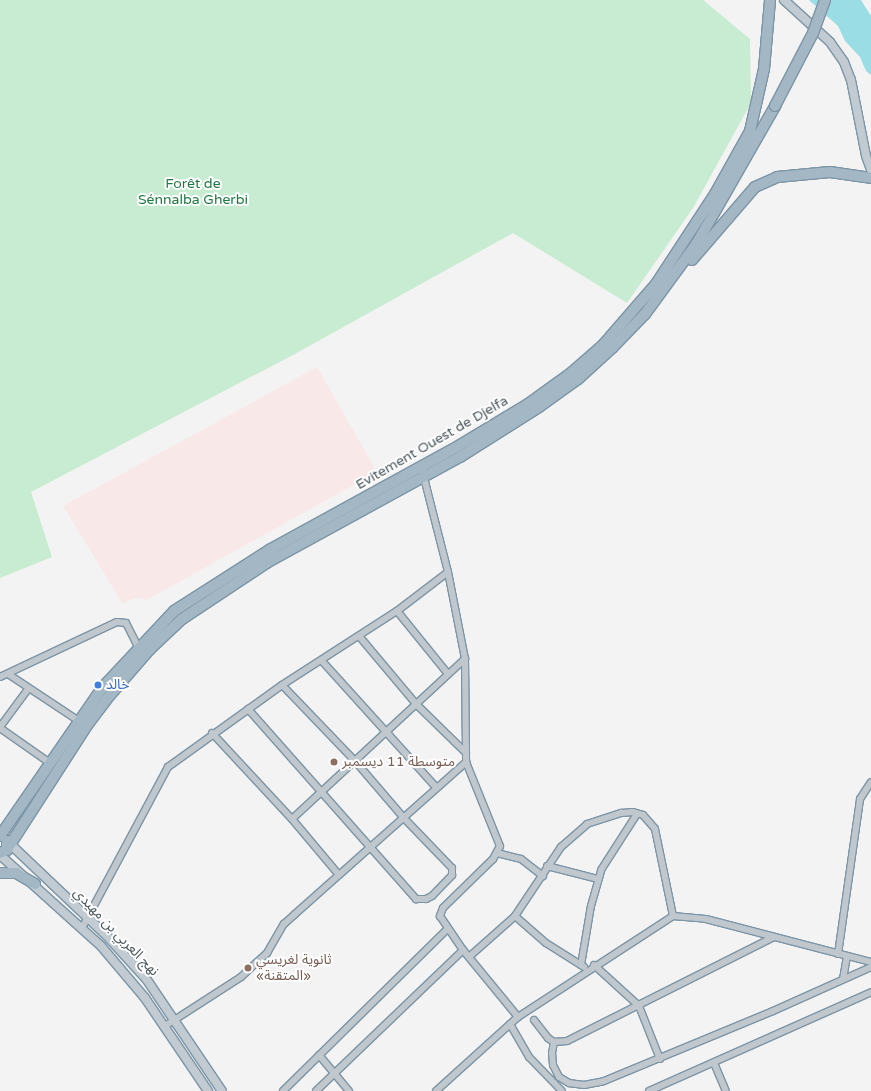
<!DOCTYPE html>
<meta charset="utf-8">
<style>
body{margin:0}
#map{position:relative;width:871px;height:1091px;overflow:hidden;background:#f4f3f3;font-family:"Varela Round","Noto Sans Arabic",sans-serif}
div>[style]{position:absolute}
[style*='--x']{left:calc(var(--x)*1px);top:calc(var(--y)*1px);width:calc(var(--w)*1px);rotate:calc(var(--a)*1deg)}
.medical>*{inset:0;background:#f9e8e8}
.green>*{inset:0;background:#c7ecd1}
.water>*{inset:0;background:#9adde4}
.roads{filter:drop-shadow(1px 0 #7c95a7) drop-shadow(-1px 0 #7c95a7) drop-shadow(0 1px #7c95a7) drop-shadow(0 -1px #7c95a7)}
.minor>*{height:6px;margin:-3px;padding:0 3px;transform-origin:3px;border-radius:3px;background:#c0c8cd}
.secondary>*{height:8px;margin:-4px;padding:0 4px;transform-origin:4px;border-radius:4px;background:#c1cbd1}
.trunk>*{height:10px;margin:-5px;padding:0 5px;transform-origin:5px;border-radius:5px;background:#a3b7c4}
.bridges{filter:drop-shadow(1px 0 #7c95a7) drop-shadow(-1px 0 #7c95a7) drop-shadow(0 1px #7c95a7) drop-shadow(0 -1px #7c95a7)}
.trunk-bridge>*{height:10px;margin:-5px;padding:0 5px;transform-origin:5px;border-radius:5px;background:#a3b7c4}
.dots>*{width:11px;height:11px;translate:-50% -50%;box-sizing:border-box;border:2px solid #fff;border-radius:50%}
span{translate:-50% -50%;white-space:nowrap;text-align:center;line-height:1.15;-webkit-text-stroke:4px #fff;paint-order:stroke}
.park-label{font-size:14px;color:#237944}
.street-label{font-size:14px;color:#4c585e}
.shop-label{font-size:14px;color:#366cbe}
.left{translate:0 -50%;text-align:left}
.education-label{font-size:14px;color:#785e54}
</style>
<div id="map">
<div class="medical">
<div style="clip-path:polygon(317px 367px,377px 472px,145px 601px,143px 598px,134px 598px,123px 604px,63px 506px)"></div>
</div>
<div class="green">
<div style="clip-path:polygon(0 0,703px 0,750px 39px,751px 103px,693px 208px,627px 303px,513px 233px,293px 355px,31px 492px,52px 557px,0 578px)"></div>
</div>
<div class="water">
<div style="clip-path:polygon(809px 0,861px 0,871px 16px,871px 75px,866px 71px,860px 57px,845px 41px,838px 26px)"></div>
</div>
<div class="roads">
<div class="minor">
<div style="--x:421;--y:466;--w:109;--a:75.7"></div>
<div style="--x:448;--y:572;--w:89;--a:78.9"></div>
<div style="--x:465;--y:659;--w:103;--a:89.4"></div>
<div style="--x:466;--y:762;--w:91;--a:68"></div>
<div style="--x:500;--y:846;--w:15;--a:118"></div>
<div style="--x:493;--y:859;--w:70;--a:135.6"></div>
<div style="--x:443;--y:908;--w:9;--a:111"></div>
<div style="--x:440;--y:916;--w:41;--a:55.9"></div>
<div style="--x:463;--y:950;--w:87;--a:50.6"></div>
<div style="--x:397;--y:611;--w:81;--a:51"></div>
<div style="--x:359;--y:636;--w:89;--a:50"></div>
<div style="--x:416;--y:704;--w:70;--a:44.4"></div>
<div style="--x:322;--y:661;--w:170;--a:47.9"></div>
<div style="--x:8;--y:674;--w:85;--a:33.5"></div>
<div style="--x:0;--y:677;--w:129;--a:-25.2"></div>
<div style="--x:117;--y:622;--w:9;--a:6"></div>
<div style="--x:126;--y:623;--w:27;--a:63"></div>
<div style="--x:248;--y:709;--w:254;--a:48.5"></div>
<div style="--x:416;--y:899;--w:10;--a:0"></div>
<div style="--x:426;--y:899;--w:7;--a:-27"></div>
<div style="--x:432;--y:896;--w:29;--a:-46"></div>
<div style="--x:452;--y:875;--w:7;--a:-90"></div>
<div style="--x:452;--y:868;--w:71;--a:-133.9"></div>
<div style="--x:403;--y:817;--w:74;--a:-130.6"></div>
<div style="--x:355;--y:761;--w:105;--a:-133.8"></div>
<div style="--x:0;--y:727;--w:47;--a:-53.6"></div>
<div style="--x:0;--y:728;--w:61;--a:35"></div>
<div style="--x:212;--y:733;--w:117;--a:47.1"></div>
<div style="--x:292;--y:819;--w:73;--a:50"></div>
<div style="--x:292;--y:819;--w:236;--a:-42.8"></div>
<div style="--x:497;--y:853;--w:25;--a:14"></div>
<div style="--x:521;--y:859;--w:28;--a:38"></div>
<div style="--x:547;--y:866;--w:53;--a:14.3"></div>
<div style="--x:515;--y:916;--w:41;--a:41.1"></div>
<div style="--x:546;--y:943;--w:45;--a:32.3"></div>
<div style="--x:82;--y:928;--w:183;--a:-61.9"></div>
<div style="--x:168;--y:767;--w:140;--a:-35.7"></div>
<div style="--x:282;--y:685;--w:137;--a:-32.8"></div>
<div style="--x:397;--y:611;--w:64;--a:-37.4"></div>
<div style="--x:838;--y:954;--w:157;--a:-81.9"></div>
<div style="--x:860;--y:799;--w:20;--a:-57"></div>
<div style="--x:470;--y:956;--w:60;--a:-41.6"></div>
<div style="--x:515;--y:916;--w:83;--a:-56.3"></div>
<div style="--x:561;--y:847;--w:35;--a:-41"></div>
<div style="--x:587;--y:824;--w:36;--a:-18"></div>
<div style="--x:621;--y:813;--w:12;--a:-5"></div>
<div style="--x:633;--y:812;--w:10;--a:17"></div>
<div style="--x:643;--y:815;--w:18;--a:49"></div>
<div style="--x:655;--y:829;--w:89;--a:78.3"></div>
<div style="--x:581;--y:965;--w:60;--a:-80.4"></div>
<div style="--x:591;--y:906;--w:37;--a:-74"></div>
<div style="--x:601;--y:870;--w:67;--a:-57.3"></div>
<div style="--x:594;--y:965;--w:61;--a:42.3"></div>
<div style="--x:639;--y:1006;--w:57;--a:68.4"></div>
<div style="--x:843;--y:979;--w:23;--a:-80"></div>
<div style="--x:534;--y:1020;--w:23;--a:52"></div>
<div style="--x:548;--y:1038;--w:7;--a:34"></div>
<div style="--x:554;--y:1042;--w:13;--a:-4"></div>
<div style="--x:567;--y:1041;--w:232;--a:-26.7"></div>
<div style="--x:510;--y:1024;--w:38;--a:60"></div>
<div style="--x:529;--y:1057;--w:47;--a:45.9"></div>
<div style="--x:165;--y:1026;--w:90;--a:-32.8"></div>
<div style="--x:241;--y:977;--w:21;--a:-43"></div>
<div style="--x:256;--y:963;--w:15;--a:-42"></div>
<div style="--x:267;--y:953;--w:34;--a:-60"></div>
<div style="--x:284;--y:924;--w:15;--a:-42"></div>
<div style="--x:295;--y:914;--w:229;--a:-41.6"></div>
<div style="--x:554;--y:1042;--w:11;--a:100"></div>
<div style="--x:552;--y:1053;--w:12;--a:85"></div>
<div style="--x:553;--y:1065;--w:13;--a:63"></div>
<div style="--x:559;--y:1077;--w:12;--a:31"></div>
<div style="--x:569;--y:1083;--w:15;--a:8"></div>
<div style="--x:584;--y:1085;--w:20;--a:-11"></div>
<div style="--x:604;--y:1081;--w:183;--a:-22.5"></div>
<div style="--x:773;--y:1011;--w:107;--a:-24.2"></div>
<div style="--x:319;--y:1055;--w:47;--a:50.2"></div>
<div style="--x:714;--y:1063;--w:30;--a:67"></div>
<div style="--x:283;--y:1091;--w:231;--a:-44.6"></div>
<div style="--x:316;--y:1091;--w:204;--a:-43.8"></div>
<div style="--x:436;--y:1091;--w:110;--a:-42.1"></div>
<div style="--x:518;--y:1017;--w:185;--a:-33.1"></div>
<div style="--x:673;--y:916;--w:33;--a:5"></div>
<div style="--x:706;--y:919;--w:171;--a:14.6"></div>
<div style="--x:649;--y:1091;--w:243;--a:-24"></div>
</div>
<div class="secondary">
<div style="--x:784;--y:0;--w:62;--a:42.4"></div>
<div style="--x:830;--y:42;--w:24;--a:55"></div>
<div style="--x:844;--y:62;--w:19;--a:69"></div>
<div style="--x:851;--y:80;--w:77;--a:78.8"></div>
<div style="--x:866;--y:156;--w:15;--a:70"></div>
<div style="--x:7;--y:841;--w:138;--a:43.5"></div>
<div style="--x:107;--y:936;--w:59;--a:47.7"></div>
<div style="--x:147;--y:980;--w:134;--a:56"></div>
<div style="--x:0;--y:855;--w:136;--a:42"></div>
<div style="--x:101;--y:946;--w:68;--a:49.8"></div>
<div style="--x:145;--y:998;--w:112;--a:55.9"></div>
</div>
<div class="trunk">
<div style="--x:692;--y:260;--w:96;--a:-49.2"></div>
<div style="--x:755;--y:187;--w:24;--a:-24"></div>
<div style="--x:777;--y:177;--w:53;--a:-5.4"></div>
<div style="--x:830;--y:172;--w:41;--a:8.3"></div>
<div style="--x:0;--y:836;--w:180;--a:-55.4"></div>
<div style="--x:102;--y:688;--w:105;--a:-46.9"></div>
<div style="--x:174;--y:611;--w:115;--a:-32.6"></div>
<div style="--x:271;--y:549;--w:216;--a:-28.8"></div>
<div style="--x:460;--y:445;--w:79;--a:-31.1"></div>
<div style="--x:528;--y:404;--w:53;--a:-35.8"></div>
<div style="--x:571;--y:373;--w:43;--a:-41.2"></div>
<div style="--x:603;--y:345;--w:81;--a:-49"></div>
<div style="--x:656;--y:284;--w:108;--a:-56.8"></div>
<div style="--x:715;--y:194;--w:72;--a:-60.9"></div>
<div style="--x:750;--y:131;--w:64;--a:-77.3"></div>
<div style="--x:764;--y:69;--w:69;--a:-85"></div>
<div style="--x:8;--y:848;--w:148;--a:-57.2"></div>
<div style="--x:88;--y:724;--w:38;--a:-53"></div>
<div style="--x:111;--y:694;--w:60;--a:-49.1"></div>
<div style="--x:150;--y:649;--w:44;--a:-43.2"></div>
<div style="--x:182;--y:619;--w:103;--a:-33.5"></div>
<div style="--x:268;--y:562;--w:219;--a:-28.7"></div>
<div style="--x:460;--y:457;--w:93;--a:-32.3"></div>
<div style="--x:539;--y:407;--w:48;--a:-35.7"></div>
<div style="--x:578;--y:379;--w:46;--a:-42.4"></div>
<div style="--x:612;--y:348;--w:47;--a:-45.9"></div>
<div style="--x:645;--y:314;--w:88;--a:-53.8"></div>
<div style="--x:697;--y:243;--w:158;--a:-60.3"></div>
<div style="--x:0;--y:853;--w:8;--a:-23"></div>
<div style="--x:7;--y:850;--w:9;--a:-90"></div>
<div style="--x:0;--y:873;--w:16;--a:0"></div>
<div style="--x:16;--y:873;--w:22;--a:30"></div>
</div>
</div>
<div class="bridges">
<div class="trunk-bridge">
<div style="--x:775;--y:106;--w:82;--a:-62.5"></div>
<div style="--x:813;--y:33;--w:35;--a:-70"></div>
</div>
</div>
<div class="dots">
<div style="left:98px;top:685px;background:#3f7fe0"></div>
<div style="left:334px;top:762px;background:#8d6e63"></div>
<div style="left:248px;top:968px;background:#8d6e63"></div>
</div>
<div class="park-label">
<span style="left:193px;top:192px">Forêt de<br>Sénnalba Gherbi</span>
</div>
<div class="street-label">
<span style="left:432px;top:443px;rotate:-30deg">Evitement Ouest de Djelfa</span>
<span style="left:116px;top:932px;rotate:46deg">نهج العربي بن مهيدي</span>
</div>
<div class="shop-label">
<span class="left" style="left:106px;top:685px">خالد</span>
</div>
<div class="education-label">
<span class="left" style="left:342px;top:762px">متوسطة 11 ديسمبر</span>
<span class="left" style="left:256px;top:968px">ثانوية لغريسي<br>«المتقنة»</span>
</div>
</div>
